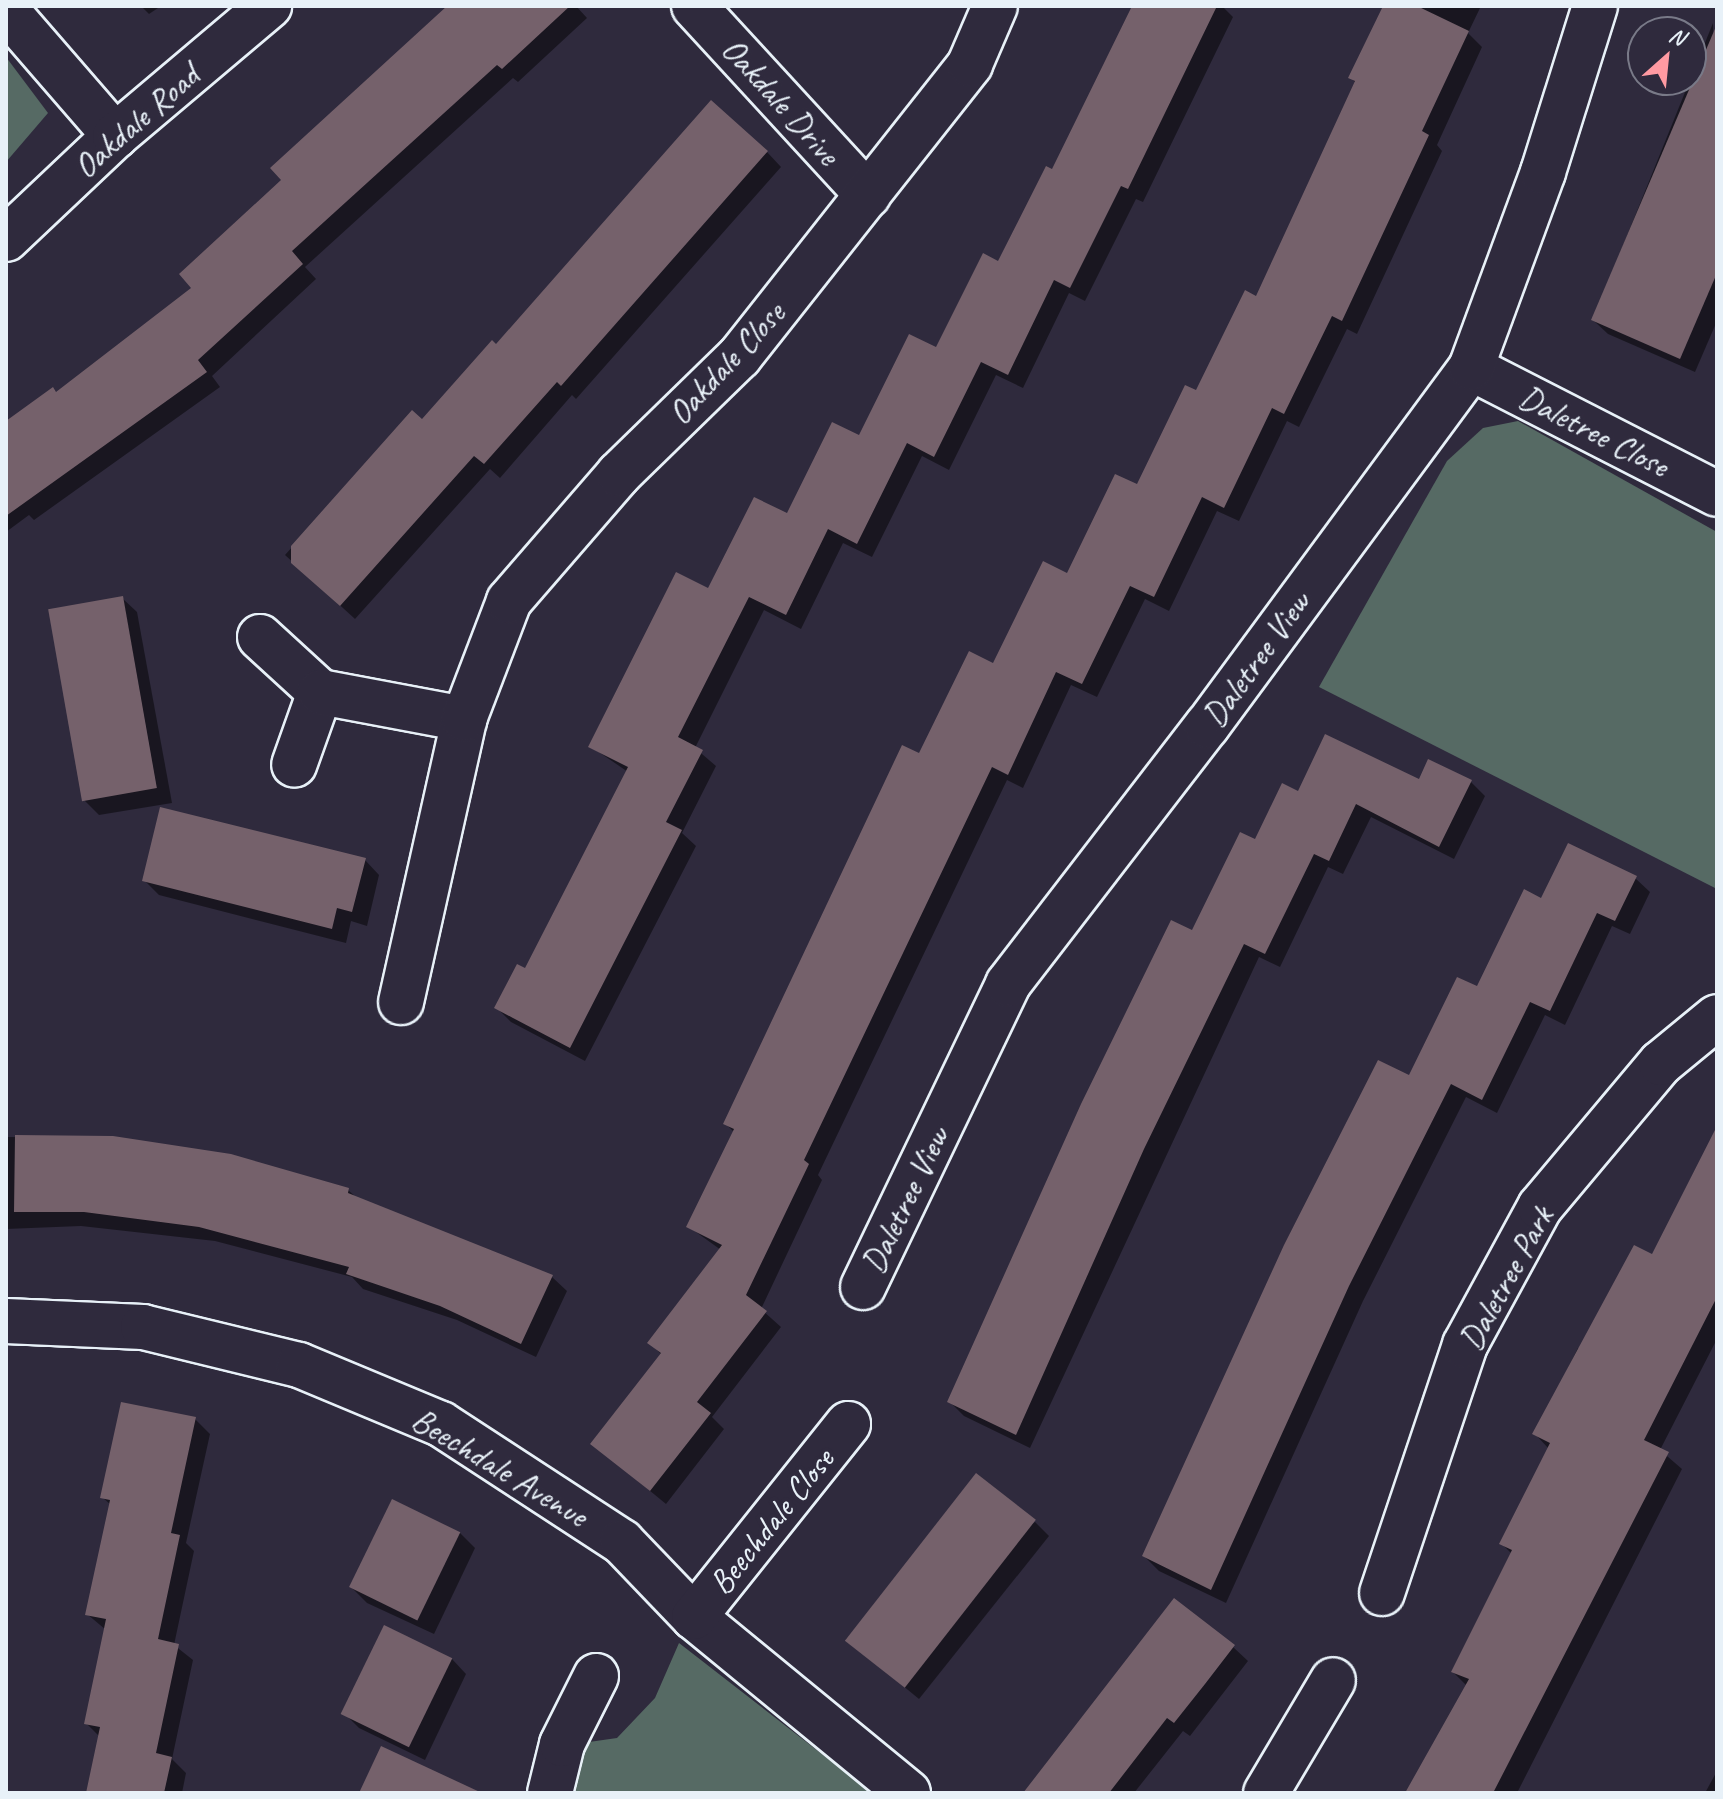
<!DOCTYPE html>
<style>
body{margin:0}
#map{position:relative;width:1723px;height:1799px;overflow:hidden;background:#2f2a3d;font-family:Caveat,sans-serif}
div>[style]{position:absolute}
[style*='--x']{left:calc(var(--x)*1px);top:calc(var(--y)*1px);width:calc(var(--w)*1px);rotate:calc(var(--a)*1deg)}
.green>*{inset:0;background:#566a64}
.shadow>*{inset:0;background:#0007}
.building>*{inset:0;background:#75616b;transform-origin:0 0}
.roads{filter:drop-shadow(2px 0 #e8f1f8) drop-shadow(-2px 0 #e8f1f8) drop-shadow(0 2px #e8f1f8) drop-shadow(0 -2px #e8f1f8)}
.minor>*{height:44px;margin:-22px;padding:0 22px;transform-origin:22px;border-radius:22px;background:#2f2a3d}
span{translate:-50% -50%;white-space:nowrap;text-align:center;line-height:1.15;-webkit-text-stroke:8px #2f2a3d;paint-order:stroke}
.street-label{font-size:34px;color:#e8f1f8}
.frame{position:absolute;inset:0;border:8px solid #e8f1f8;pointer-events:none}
.north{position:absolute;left:1627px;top:16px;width:80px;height:80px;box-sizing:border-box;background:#2f2a3d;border:2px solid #797a88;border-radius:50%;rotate:27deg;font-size:22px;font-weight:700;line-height:32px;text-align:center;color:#e8f1f8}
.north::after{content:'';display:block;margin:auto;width:28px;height:36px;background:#ff9aa2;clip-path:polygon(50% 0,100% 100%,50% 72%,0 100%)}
</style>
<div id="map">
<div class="green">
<div style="clip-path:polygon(6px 57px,48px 113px,6px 162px)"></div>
<div style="clip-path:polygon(1518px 421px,1717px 532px,1717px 889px,1319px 687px,1447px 461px,1483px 428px)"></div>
<div style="clip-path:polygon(679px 1643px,872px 1793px,573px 1793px,582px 1743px,617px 1738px,655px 1698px)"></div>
</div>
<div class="shadow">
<div style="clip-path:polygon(141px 6px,161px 6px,149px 14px)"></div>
<div style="clip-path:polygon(460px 6px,576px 6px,587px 18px,518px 82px,513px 78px,305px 267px,316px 279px,212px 376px,220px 387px,34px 520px,29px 515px,6px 532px,6px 423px,57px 394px,194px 288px,284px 180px)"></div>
<div style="clip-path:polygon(1134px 6px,1222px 6px,1233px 17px,1143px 202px,1136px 199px,1085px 301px,1069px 293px,1023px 388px,996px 375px,949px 470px,922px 456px,872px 557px,843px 543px,801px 629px,764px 610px,695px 748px,716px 766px,682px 833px,696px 846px,585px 1061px,511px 1022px,497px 1008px,526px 971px,628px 772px,590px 746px,709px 591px,788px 516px,937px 350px,999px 263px,1053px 172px)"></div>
<div style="clip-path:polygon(1384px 6px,1481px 6px,1468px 33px,1482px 47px,1437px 145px,1442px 151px,1357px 334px,1347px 329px,1299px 427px,1287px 421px,1239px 521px,1217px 511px,1169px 611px,1145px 599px,1097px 697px,1071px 685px,1023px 788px,1007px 780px,818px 1175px,822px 1180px,761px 1309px,781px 1327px,712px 1417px,724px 1429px,666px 1504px,593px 1444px,662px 1355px,649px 1342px,721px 1250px,689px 1227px,735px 1133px,725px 1123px,920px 756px,1138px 487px,1257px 298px,1356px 83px,1350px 77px)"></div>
<div style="clip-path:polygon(1713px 23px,1717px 321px,1695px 372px,1608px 334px,1593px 320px)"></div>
<div style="clip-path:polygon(767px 152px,781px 167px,576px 399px,572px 395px,500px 478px,490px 469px,355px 619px,285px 555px,412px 413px,422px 421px,496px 346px)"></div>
<div style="clip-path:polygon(122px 598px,137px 612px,172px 803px,99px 815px,84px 800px)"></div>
<div style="clip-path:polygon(1471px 782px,1485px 796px,1454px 859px,1371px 817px,1343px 874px,1328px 867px,1280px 967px,1259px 957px,1030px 1448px,964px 1416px,949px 1401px,1193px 933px,1256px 842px,1299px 794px)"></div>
<div style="clip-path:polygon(365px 860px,379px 875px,367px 926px,351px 921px,346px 943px,159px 895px,144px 880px)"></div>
<div style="clip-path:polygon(1635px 878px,1650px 892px,1630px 934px,1612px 926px,1565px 1025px,1545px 1015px,1497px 1113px,1466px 1097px,1363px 1301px,1226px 1603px,1159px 1571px,1144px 1556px,1410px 1078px,1542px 900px)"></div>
<div style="clip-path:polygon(6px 1137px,113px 1138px,348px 1190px,357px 1198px,552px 1277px,567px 1291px,536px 1357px,457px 1320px,363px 1289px,352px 1277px,215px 1241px,81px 1226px,6px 1229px)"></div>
<div style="clip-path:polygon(1717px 1164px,1717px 1339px,1660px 1450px,1682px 1469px,1517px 1793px,1410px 1793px,1468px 1687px,1453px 1672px,1512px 1554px,1501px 1543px,1549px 1449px,1535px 1434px,1578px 1348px,1583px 1351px)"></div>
<div style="clip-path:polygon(195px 1419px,210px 1434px,186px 1543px,194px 1551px,174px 1645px,193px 1660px,172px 1759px,186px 1773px,182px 1793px,88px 1793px,100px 1737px,86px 1723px,106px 1630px,87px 1614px,111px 1505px,102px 1497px)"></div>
<div style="clip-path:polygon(1035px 1522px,1049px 1536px,919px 1699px,846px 1639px)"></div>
<div style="clip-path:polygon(460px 1533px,475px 1548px,434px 1634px,367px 1603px,352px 1588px)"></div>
<div style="clip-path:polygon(1233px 1647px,1248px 1661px,1190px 1736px,1183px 1731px,1134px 1793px,1025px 1793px)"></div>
<div style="clip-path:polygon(452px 1659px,466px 1674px,425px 1760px,359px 1728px,344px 1713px)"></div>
<div style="clip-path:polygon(1717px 1771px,1717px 1793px,1705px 1793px)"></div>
</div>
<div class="building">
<div style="clip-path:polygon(447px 6px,570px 6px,502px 69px,497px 65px,292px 251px,303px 264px,198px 360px,207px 372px,6px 516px,6px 421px,53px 387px,56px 392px,191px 288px,179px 274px,281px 180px,270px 168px)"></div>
<div style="clip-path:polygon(1132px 6px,1217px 6px,1128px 189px,1121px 186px,1070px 288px,1054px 280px,1008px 375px,981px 362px,934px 457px,907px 443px,857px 544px,828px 529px,786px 615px,749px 597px,678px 737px,703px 750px,666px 822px,682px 830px,570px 1048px,494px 1008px,517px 964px,525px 968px,628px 767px,588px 747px,676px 572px,708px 588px,754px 497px,787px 513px,832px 422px,859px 435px,909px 334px,936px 347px,983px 253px,998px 261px,1046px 166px,1052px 169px)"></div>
<div style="clip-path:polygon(1383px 6px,1417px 6px,1469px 31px,1422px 131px,1429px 135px,1342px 321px,1332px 316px,1284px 414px,1272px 408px,1224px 508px,1202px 497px,1154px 597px,1130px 586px,1082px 684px,1056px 672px,1008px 775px,992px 767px,804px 1160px,809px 1164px,746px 1295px,767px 1311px,697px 1402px,711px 1413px,650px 1491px,590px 1444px,661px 1353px,647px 1343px,722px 1245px,686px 1227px,734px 1129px,723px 1124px,902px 745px,919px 753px,969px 651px,993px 663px,1043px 561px,1067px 573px,1115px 474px,1137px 484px,1185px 385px,1196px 390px,1245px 290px,1256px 296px,1355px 81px,1348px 78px)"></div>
<div style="clip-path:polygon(1717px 24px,1717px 273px,1680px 359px,1591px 320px)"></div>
<div style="clip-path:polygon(711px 100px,768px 151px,561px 386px,557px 382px,484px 464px,474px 456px,340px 606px,291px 563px,291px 546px,412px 410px,422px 419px,492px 340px,496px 344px)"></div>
<div style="left:123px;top:596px;width:195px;height:76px;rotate:80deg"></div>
<div style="clip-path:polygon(1325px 734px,1419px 779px,1428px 759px,1472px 780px,1439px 847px,1356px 804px,1329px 861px,1314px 854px,1265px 954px,1244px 944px,1144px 1149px,1016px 1435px,947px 1402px,1081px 1104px,1171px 920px,1192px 930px,1240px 832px,1255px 839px,1282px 783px,1298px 791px)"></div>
<div style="clip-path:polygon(160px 807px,366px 858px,352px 912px,337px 908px,332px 929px,142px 881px)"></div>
<div style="clip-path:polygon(1568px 843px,1637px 876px,1615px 921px,1597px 913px,1550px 1011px,1530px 1002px,1482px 1100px,1451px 1084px,1349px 1286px,1211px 1590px,1142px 1556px,1284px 1245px,1378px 1060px,1409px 1075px,1457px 977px,1477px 986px,1524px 889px,1541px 898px)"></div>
<div style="clip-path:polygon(1717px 1126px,1717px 1297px,1644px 1440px,1669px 1452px,1493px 1793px,1405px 1793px,1469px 1679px,1451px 1672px,1512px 1550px,1499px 1544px,1550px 1443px,1532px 1434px,1634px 1245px,1652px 1254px)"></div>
<div style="clip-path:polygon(15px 1135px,113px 1136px,231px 1154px,349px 1188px,348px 1193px,553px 1275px,521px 1344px,440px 1306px,346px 1274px,349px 1267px,199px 1227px,84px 1212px,14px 1212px)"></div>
<div style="clip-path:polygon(121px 1402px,196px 1417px,171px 1533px,180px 1535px,158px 1639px,179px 1644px,156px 1753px,172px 1757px,164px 1793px,86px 1793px,100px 1727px,84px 1724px,106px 1619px,85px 1615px,110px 1500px,100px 1498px)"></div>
<div style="left:976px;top:1473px;width:76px;height:213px;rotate:38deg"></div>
<div style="left:392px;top:1499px;width:76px;height:98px;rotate:26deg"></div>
<div style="clip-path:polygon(1174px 1598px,1235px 1645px,1205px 1684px,1174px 1723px,1167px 1718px,1109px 1793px,1023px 1793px)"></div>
<div style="left:384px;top:1625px;width:76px;height:99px;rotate:26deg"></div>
<div style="clip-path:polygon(381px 1746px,482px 1793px,359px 1793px)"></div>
</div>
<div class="roads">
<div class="minor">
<div style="--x:694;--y:6;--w:257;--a:47.4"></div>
<div style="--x:6;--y:10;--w:167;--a:49.1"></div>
<div style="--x:6;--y:239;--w:150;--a:-43.4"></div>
<div style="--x:115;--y:136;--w:202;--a:-40.2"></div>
<div style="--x:1471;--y:368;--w:276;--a:27.1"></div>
<div style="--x:260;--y:637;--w:81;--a:42.5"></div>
<div style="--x:320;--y:692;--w:77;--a:109.6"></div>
<div style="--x:320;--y:692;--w:147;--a:10.6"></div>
<div style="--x:401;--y:1002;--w:290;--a:-77.4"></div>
<div style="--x:464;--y:719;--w:126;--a:-69.1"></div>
<div style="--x:509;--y:601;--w:168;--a:-49.1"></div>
<div style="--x:619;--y:474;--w:168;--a:-44.3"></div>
<div style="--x:739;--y:357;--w:373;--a:-51.7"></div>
<div style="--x:970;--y:64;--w:63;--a:-66.7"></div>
<div style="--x:863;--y:1287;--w:336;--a:-64.4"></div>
<div style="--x:1008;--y:984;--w:326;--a:-52.4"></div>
<div style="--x:1207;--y:726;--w:445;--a:-53.6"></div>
<div style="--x:1471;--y:368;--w:209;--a:-69.8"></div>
<div style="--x:1543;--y:172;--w:174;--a:-72.6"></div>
<div style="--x:6;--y:1321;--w:137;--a:2.5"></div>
<div style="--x:143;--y:1327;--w:161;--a:13.7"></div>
<div style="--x:299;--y:1365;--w:154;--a:22.6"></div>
<div style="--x:441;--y:1424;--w:216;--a:33.1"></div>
<div style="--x:622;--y:1542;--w:104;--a:46.2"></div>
<div style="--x:694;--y:1617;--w:277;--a:39.4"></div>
<div style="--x:1382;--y:1593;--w:262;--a:-71.5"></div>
<div style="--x:1465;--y:1345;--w:157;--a:-61.5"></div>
<div style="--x:1540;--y:1207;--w:188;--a:-50"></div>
<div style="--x:1661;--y:1063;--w:72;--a:-39.4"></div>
<div style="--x:694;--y:1617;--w:247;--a:-51.4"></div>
<div style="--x:550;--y:1793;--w:50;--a:-76.2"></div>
<div style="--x:562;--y:1744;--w:76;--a:-63.4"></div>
<div style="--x:1266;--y:1793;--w:131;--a:-59.3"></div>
</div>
</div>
<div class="street-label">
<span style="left:781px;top:101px;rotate:48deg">Oakdale Drive</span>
<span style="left:136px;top:121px;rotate:-41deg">Oakdale Road</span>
<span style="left:726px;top:363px;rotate:-47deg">Oakdale Close</span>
<span style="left:1594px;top:431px;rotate:27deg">Daletree Close</span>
<span style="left:1256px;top:659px;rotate:-54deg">Daletree View</span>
<span style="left:905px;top:1200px;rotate:-64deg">Daletree View</span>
<span style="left:1506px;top:1278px;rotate:-61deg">Daletree Park</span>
<span style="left:500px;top:1467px;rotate:31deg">Beechdale Avenue</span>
<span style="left:771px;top:1521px;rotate:-51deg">Beechdale Close</span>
</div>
<div class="frame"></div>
<div class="north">N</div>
</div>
